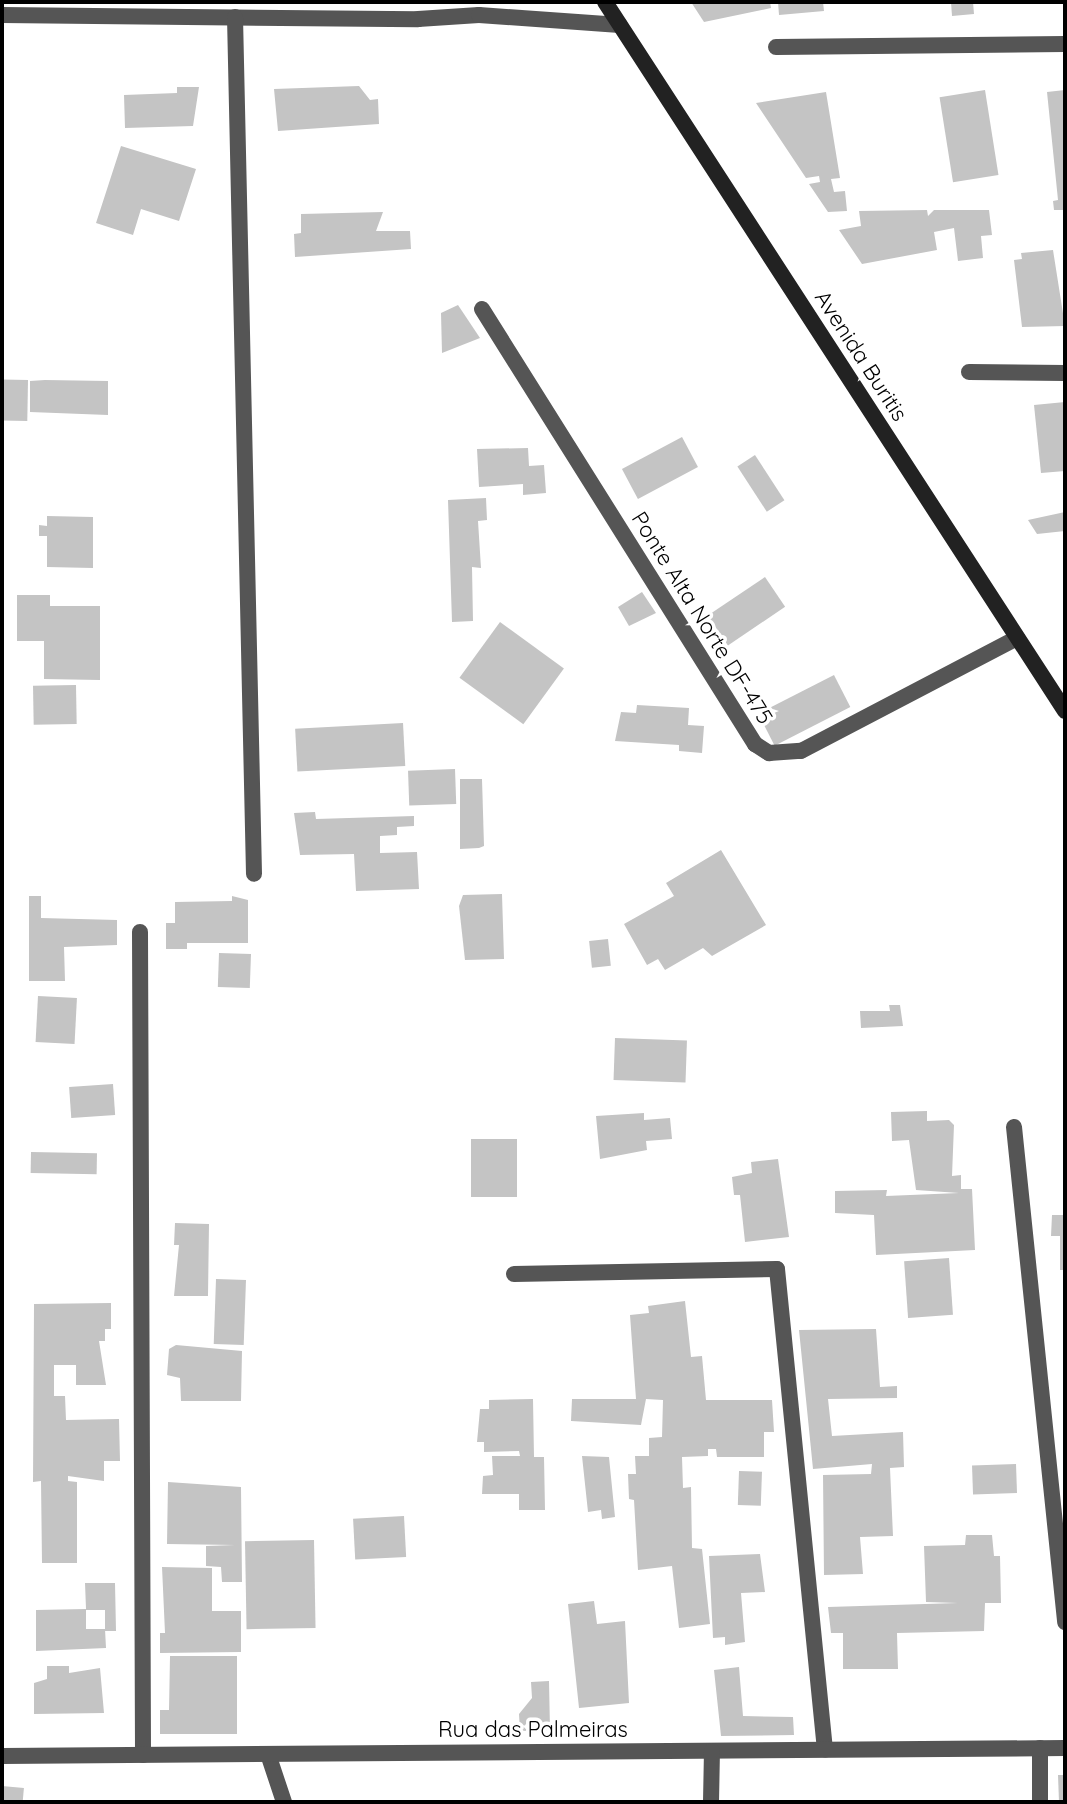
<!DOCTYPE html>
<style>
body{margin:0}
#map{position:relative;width:1067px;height:1804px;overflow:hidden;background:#fff;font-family:Quicksand,sans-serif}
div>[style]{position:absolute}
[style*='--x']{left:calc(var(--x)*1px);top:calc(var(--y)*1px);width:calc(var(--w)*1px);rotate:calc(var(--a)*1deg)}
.building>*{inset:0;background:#c4c4c4;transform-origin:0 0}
.street>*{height:16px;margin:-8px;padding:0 8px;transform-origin:8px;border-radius:8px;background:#555}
.secondary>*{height:16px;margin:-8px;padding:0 8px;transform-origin:8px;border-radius:8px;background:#222}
span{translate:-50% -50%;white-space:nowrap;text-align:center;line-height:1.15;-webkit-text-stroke:7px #fff;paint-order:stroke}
.street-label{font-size:22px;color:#000}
.frame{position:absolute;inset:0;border:4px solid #000;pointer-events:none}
</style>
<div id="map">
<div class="building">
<div style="clip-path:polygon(691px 2px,770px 2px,771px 8px,704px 22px)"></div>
<div style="clip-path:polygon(778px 2px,823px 2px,824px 11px,779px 15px)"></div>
<div style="clip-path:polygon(951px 2px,973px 2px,974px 14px,952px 16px)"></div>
<div style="clip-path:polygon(359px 86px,370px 100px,378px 99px,379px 124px,278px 131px,274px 89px)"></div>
<div style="clip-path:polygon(177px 87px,199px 87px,193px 126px,125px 128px,124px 95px,177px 93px)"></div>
<div style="left:985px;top:90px;width:86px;height:46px;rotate:81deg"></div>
<div style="clip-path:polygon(1065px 90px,1065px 210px,1054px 210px,1053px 201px,1058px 200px,1047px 92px)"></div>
<div style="clip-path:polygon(826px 92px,840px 178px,831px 179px,834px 192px,845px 191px,847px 211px,828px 212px,809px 184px,820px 182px,819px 176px,806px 178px,756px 103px)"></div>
<div style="clip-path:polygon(121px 146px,196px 169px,179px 221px,141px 209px,133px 235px,96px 223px)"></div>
<div style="clip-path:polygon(927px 210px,928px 216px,934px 210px,989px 210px,992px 235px,981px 236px,983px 258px,958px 261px,954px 228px,934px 232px,937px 250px,862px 264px,839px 230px,861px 226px,859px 211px)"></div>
<div style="clip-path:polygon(383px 212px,376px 231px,410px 231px,411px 249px,295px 257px,294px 234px,301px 233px,301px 214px)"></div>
<div style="clip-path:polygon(1053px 250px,1065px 326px,1022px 327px,1014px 260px,1022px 259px,1021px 253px)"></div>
<div style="clip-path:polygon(458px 305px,480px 338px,442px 353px,441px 313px)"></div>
<div style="left:28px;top:380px;width:41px;height:26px;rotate:91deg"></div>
<div style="clip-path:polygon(45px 380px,108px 381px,108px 415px,30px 412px,30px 381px)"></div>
<div style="clip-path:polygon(1065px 402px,1065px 471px,1041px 473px,1034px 405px)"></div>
<div style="left:682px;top:437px;width:34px;height:68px;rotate:62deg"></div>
<div style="clip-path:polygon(528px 448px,529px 466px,544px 465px,546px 493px,523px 495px,523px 484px,479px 487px,477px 449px)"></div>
<div style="left:755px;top:455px;width:54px;height:21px;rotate:57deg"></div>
<div style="clip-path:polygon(486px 498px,487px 520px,478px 521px,481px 568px,472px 567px,473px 621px,452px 622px,448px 500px)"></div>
<div style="clip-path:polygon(1065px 512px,1065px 531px,1037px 534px,1028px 520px)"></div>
<div style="clip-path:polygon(47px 516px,93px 517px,93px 568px,47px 567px,47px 536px,39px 536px,39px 525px,47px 526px)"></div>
<div style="left:765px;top:577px;width:36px;height:69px;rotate:56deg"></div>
<div style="clip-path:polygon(642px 592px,656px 613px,629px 626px,618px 607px)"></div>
<div style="clip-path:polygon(17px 595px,50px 595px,50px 606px,100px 606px,100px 680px,44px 679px,44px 641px,17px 641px)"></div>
<div style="left:500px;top:622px;width:79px;height:69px;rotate:36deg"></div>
<div style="left:834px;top:675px;width:36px;height:85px;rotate:63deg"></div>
<div style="left:76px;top:685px;width:39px;height:43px;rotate:89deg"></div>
<div style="clip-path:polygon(637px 705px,689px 708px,688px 725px,704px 726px,702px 753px,679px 751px,679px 745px,615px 741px,621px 712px,636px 713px)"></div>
<div style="left:403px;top:723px;width:43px;height:108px;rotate:87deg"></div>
<div style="left:455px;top:769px;width:35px;height:47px;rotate:88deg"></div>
<div style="clip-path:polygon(460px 779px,482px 779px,484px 846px,479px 848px,460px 849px)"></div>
<div style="clip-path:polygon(315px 812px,316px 819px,414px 816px,414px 826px,397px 827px,397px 835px,380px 836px,380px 853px,417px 852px,419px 889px,356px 891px,354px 854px,300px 855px,294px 813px)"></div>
<div style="clip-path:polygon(721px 850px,766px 925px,712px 956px,703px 948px,665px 970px,658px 959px,647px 965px,624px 924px,674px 896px,666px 883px)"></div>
<div style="clip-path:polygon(502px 894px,504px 959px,465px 960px,459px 906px,463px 895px)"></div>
<div style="clip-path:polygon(29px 896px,41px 896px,41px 918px,117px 920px,117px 945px,64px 947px,65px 981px,29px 981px)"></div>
<div style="clip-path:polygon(232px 896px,248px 900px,248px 943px,187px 943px,187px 949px,166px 949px,166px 923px,175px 923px,175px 902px,232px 901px)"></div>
<div style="left:608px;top:939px;width:27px;height:19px;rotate:84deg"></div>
<div style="left:219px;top:953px;width:32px;height:34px;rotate:2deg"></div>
<div style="left:38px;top:996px;width:39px;height:46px;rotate:3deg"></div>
<div style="clip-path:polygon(889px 1005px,900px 1005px,903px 1026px,861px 1028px,860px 1011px,890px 1011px)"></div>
<div style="left:615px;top:1038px;width:72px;height:42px;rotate:2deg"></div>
<div style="left:113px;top:1084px;width:31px;height:44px;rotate:86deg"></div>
<div style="clip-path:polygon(927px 1111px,927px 1121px,949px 1120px,954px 1125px,952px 1176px,961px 1175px,961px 1189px,972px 1189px,975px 1250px,876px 1255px,874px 1215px,835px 1213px,835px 1191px,887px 1190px,886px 1196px,959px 1193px,916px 1190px,909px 1140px,892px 1141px,891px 1112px)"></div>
<div style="clip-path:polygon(644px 1113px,644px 1120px,670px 1118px,672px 1139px,646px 1141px,647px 1150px,600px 1159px,596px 1116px)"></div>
<div style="left:471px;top:1139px;width:46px;height:58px"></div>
<div style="left:31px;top:1152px;width:66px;height:21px;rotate:1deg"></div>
<div style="clip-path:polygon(778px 1159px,789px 1237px,745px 1242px,740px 1195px,734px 1195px,732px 1177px,752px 1173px,751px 1162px)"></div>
<div style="clip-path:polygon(1052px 1215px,1065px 1215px,1065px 1270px,1060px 1270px,1060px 1236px,1051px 1236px)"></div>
<div style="clip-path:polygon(175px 1223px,209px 1224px,208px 1296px,174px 1296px,179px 1245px,174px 1245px)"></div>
<div style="left:949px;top:1258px;width:57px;height:45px;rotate:86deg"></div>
<div style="left:216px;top:1279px;width:30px;height:65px;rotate:2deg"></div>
<div style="clip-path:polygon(685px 1301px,691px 1357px,702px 1356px,706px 1400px,772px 1400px,774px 1432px,764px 1432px,764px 1457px,717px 1457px,716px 1449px,708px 1449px,708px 1456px,682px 1457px,683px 1488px,691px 1487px,692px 1548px,702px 1549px,710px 1624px,679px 1628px,672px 1566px,638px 1570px,634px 1500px,629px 1499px,628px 1474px,636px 1474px,635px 1456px,649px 1456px,649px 1438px,662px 1437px,663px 1400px,646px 1399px,641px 1425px,571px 1421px,572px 1399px,636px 1399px,630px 1315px,649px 1313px,648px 1306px)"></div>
<div style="clip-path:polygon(111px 1303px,111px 1329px,105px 1329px,105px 1341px,99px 1341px,106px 1385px,76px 1385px,76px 1365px,54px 1365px,54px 1396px,65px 1396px,66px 1420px,119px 1419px,120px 1461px,104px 1461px,104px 1481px,68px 1476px,68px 1481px,77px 1482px,77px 1563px,42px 1563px,41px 1481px,33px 1482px,34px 1304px)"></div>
<div style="clip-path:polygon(876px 1329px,880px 1387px,897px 1386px,897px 1398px,828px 1399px,832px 1436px,903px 1432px,904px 1467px,890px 1468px,893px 1536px,860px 1537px,863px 1574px,824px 1575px,823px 1475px,871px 1474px,872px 1464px,813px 1469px,799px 1330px)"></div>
<div style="clip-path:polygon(176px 1345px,242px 1351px,241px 1401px,181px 1401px,180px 1378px,167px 1375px,169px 1349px)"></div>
<div style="clip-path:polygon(533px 1399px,534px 1457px,544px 1457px,545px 1510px,519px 1510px,519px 1494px,482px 1494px,483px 1476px,493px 1475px,492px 1456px,520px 1456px,519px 1451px,484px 1452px,484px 1442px,477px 1442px,480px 1409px,489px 1409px,489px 1400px)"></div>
<div style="clip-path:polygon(582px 1456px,609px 1457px,615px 1517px,602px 1519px,601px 1510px,588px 1512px)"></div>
<div style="left:1016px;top:1464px;width:29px;height:44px;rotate:88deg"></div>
<div style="left:739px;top:1471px;width:23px;height:34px;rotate:2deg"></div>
<div style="clip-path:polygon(168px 1482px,241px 1487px,242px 1582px,222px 1582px,221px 1567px,206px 1566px,206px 1546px,235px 1545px,167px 1544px)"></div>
<div style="left:404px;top:1516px;width:41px;height:51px;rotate:87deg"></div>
<div style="clip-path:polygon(966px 1535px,992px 1535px,994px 1556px,1000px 1556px,1001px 1603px,985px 1603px,984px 1631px,897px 1633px,898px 1669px,843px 1669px,843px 1633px,831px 1633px,828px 1607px,958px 1603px,926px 1602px,924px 1546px,965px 1545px)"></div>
<div style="left:314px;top:1540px;width:88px;height:69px;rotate:89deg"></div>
<div style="clip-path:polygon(760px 1554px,765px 1592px,741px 1593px,745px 1642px,725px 1645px,725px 1637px,713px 1638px,709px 1556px)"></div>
<div style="clip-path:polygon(162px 1567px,212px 1568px,212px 1611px,241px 1611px,241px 1652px,160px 1653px,160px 1633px,165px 1633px)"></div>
<div style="clip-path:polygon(85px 1583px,115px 1583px,116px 1631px,105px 1631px,105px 1610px,86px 1610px,86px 1629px,105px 1629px,106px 1648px,36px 1651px,36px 1610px,86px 1609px)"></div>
<div style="clip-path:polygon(594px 1601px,597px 1624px,625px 1621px,629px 1703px,579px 1708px,568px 1604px)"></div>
<div style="clip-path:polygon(170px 1656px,237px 1656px,237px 1734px,160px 1734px,160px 1710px,169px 1710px)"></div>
<div style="clip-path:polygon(47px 1666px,69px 1666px,69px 1673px,100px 1668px,104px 1713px,34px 1714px,34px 1683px,47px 1679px)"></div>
<div style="clip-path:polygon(739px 1667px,743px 1716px,793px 1717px,794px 1735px,721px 1736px,714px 1670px)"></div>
<div style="clip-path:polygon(549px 1681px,550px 1730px,520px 1731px,519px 1714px,532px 1698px,531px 1682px)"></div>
<div style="clip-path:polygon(1058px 1775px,1065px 1775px,1065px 1802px,1059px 1802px)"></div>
<div style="left:2px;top:1786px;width:22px;height:16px;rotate:5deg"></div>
</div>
<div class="street">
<div style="--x:2;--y:15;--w:416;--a:0.6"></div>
<div style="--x:418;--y:19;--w:61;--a:-3.8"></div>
<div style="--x:479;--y:15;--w:141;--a:4.1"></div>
<div style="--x:235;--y:17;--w:857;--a:88.73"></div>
<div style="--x:776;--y:47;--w:289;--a:-0.6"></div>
<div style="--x:482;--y:309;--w:514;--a:57.89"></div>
<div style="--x:755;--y:744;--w:17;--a:33"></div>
<div style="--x:769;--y:753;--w:32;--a:-4"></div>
<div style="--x:801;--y:751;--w:244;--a:-27.6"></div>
<div style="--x:969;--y:372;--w:96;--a:0.6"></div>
<div style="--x:140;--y:932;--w:823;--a:89.79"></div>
<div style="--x:1014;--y:1127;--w:498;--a:84.1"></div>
<div style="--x:514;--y:1274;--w:263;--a:-1.1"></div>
<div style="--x:777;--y:1269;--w:483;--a:84.3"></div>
<div style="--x:1040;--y:1748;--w:54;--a:90"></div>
<div style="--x:268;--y:1754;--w:51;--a:71.6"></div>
<div style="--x:2;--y:1756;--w:1063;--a:-0.43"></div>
<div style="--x:711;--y:1802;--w:51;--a:-88.9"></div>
</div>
<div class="secondary">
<div style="--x:605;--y:2;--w:845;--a:57.02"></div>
</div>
<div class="street-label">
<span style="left:861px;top:356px;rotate:57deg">Avenida Buritis</span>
<span style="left:702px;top:618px;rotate:58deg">Ponte Alta Norte DF-475</span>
<span style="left:533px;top:1730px">Rua das Palmeiras</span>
</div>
<div class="frame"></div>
</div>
